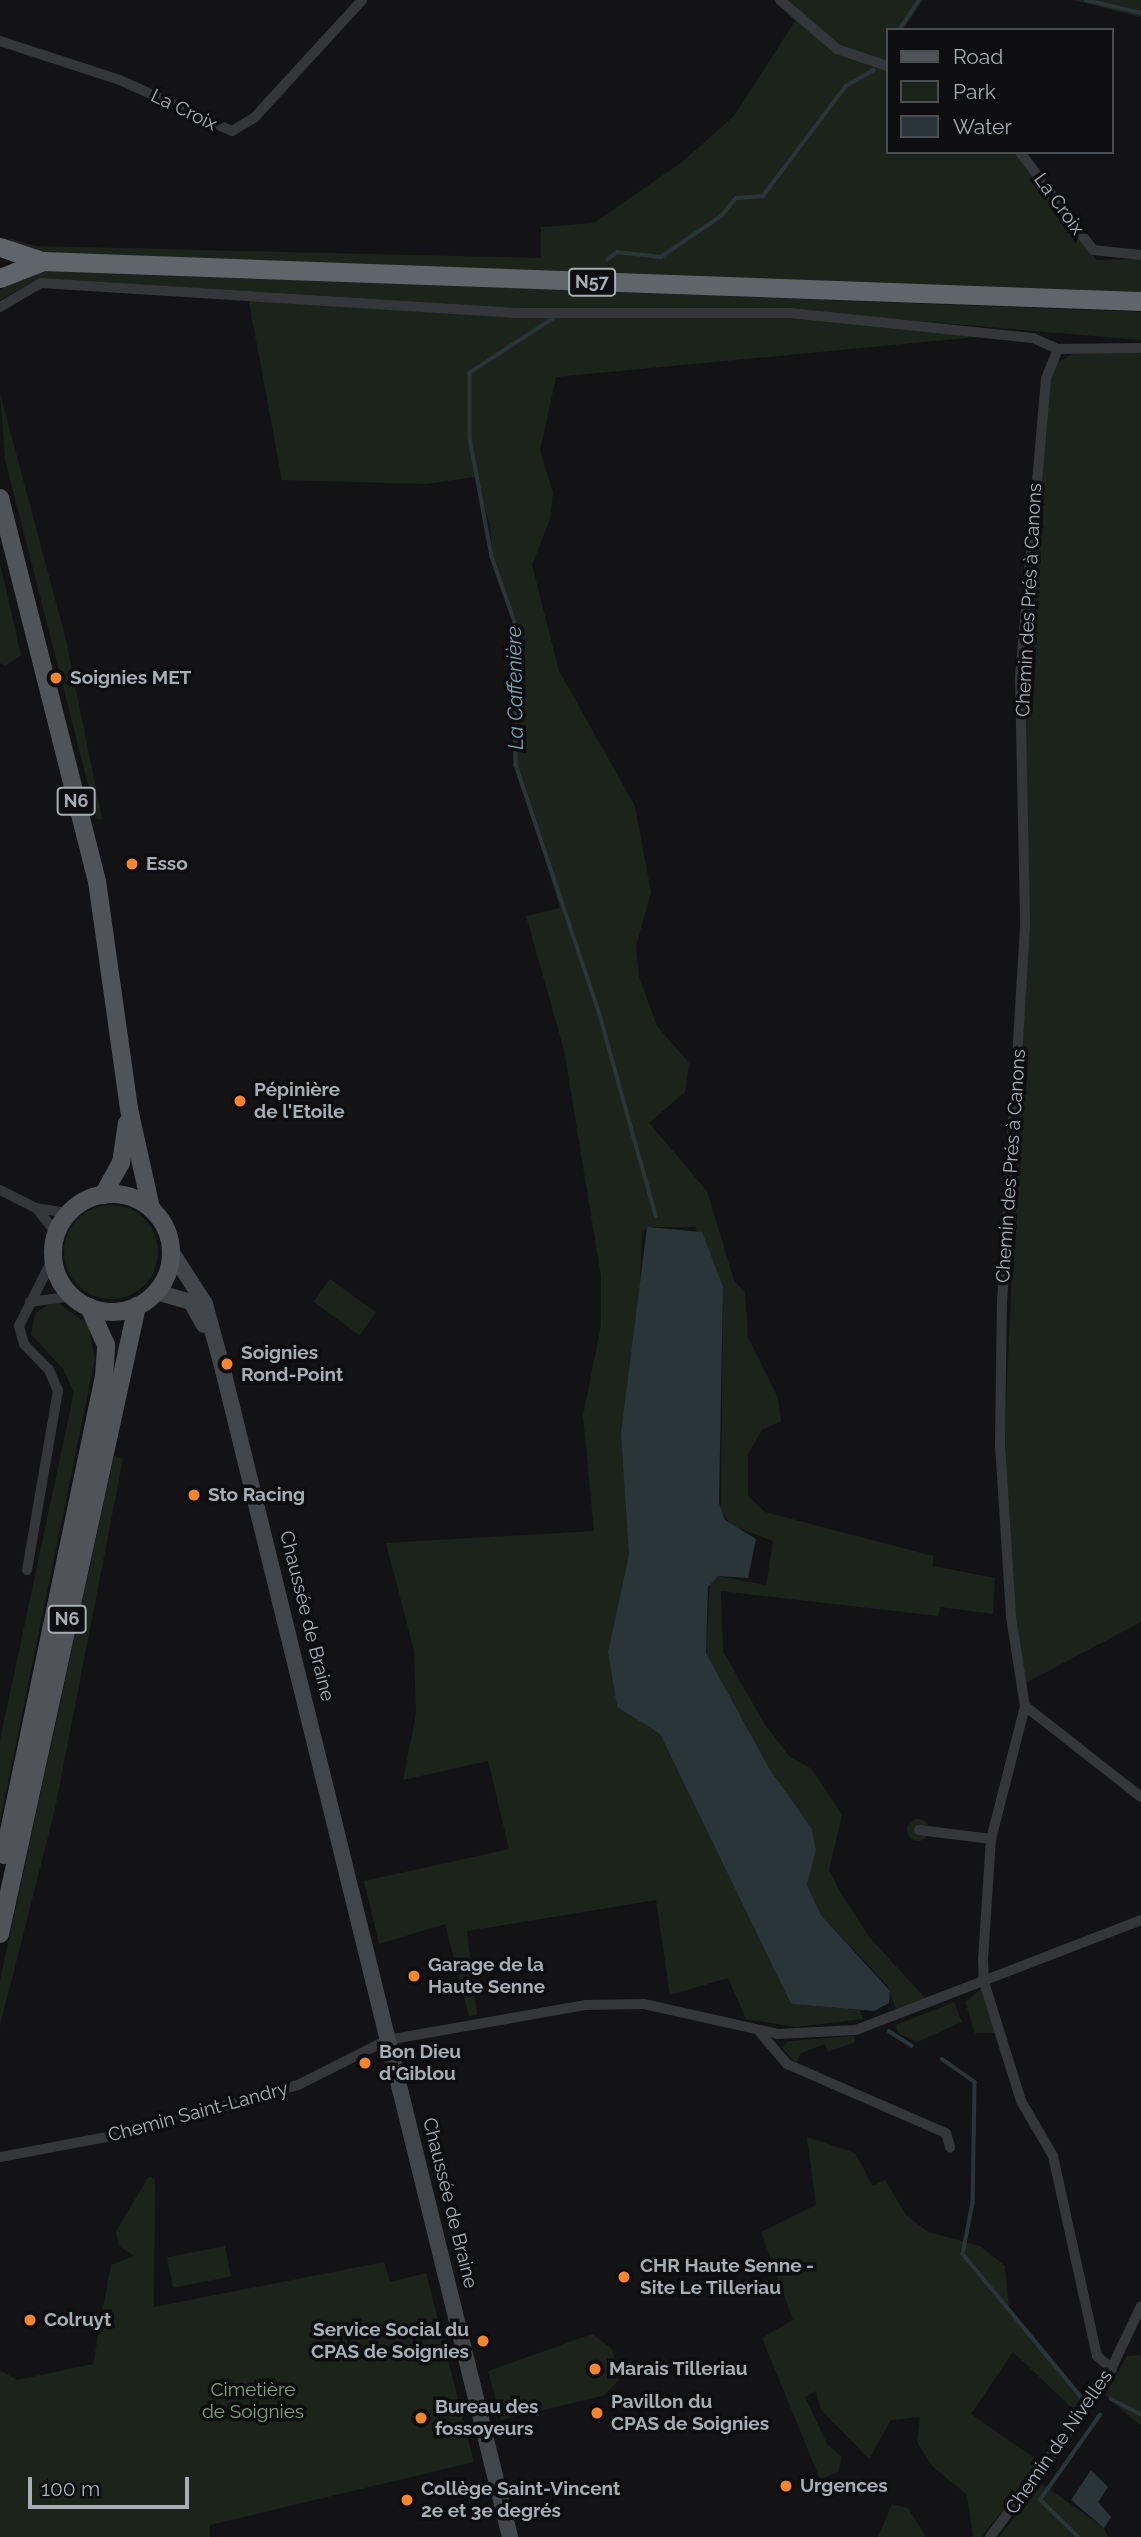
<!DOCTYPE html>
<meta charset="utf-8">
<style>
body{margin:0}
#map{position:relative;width:1141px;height:2537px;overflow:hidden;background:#131315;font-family:Raleway,sans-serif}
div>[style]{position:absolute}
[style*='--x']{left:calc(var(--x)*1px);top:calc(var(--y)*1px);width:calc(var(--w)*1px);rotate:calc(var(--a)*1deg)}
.green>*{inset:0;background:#1c231b;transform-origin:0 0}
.round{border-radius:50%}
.water>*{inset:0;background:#293538}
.stream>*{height:3.5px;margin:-1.75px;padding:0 1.75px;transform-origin:1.75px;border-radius:1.75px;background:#293538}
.street>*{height:10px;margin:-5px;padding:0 5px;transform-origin:5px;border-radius:5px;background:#34363a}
.secondary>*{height:16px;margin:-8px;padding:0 8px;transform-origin:8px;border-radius:8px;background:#42464a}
.primary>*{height:18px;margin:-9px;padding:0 9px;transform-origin:9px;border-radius:9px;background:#505459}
.primary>.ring{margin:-9px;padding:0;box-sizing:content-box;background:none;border:18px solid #505459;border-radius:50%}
.highway>*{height:19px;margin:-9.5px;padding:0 9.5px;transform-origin:9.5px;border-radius:9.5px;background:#60656b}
.dots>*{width:19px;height:19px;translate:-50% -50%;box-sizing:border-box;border:4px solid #0e0e10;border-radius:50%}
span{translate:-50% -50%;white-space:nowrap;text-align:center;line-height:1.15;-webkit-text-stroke:7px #0e0e10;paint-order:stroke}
.shield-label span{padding:2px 5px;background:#0e0e10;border:2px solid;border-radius:5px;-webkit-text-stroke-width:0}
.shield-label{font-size:18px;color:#a5adb5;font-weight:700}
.street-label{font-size:19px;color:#a5adb5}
.poi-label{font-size:19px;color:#a5adb5;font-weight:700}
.left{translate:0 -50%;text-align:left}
.right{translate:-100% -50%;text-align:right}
.park-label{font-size:19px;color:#81a07b}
.water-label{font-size:21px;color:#7ba3b1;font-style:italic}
.legend{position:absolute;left:886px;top:28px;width:228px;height:126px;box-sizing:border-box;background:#0e0e10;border:2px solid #4a4e52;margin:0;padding:9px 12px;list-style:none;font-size:21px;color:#a5adb5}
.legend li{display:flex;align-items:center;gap:14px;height:35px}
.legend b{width:35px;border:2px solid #4a4e52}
.scale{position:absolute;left:28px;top:2477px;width:161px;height:32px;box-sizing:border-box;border:4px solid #a5adb5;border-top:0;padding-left:9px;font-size:21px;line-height:24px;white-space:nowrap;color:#a5adb5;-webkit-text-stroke:5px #0e0e10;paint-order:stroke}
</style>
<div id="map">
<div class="green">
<div style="clip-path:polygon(774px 0,923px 0,903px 30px,887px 30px,887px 152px,1015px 152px,1097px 260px,1141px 259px,1141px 292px,37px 252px,13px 246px,9px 238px,35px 246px,541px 258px,541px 227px,594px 223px,682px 162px,734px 116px,795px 21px)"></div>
<div style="clip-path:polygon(1073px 0,1141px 0,1141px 17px,1127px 14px)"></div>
<div style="clip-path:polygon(23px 269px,1141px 312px,1141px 340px,870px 317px,515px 308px,40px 278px,0 300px,0 291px)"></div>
<div style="clip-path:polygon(248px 297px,514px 315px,787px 316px,997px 335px,556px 377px,540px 451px,553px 492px,550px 519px,532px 565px,559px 671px,635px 806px,651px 892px,636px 946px,639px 977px,657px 1026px,689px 1063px,685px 1092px,649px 1123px,707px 1191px,734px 1280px,745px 1293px,748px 1337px,778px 1398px,781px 1421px,762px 1430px,748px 1454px,748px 1496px,765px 1512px,933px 1556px,933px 1566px,995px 1578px,993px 1614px,940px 1607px,938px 1616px,721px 1591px,723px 1651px,765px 1725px,790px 1757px,812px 1769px,842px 1815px,829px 1870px,839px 1890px,870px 1938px,926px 1999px,896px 2010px,888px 1986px,821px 1915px,807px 1885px,816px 1850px,812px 1829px,769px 1768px,706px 1653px,710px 1582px,718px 1576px,766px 1585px,773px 1541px,731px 1525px,721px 1511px,723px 1287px,695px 1227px,647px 1227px,642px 1233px,629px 1554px,608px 1652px,617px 1707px,660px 1734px,791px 2004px,860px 2010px,863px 2019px,796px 2027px,746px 2019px,728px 1978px,670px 1995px,656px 1900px,467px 1931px,477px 2015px,469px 2016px,445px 1924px,379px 1944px,364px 1881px,509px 1849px,488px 1761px,403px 1780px,416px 1714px,414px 1651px,386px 1543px,594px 1531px,583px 1416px,601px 1325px,601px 1276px,564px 1050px,526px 916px,560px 908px,516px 765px,515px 622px,492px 557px,490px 525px,475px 477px,426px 484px,282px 480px)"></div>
<div style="clip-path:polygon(1084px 348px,1141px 352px,1141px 1622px,1020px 1686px,1004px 1445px,1028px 929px,1025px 675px,1045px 395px,1056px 363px)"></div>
<div style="clip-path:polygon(0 393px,66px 640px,102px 819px,97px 820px,5px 459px)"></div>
<div style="clip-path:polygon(0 563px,21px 655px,5px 666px,0 663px)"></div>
<div class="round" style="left:64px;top:1205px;width:94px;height:94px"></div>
<div style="left:330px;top:1279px;width:57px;height:28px;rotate:36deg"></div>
<div style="clip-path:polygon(55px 1301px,88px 1324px,95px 1359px,0 1821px,0 1740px,74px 1392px,63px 1369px,31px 1334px,35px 1313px)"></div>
<div style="clip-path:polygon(114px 1456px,123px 1459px,55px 1809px,0 2026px,0 1980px)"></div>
<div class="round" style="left:907px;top:1819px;width:22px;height:22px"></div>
<div style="clip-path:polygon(982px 1988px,996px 2033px,975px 2033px,965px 2002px)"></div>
<div style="clip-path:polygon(954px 2002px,962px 2022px,917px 2042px,898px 2033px,896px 2025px)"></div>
<div style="clip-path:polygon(854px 2036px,855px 2042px,828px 2052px,825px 2044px,801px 2053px,796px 2063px,781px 2047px,789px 2041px)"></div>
<div style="clip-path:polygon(807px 2137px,855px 2153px,873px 2186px,885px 2180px,906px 2215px,928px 2232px,980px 2246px,1005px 2266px,1009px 2309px,1083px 2399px,1074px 2410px,1013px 2352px,971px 2414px,1040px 2462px,982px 2537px,973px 2537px,967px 2495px,932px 2466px,917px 2442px,920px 2417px,891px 2420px,869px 2459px,821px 2410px,816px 2391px,805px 2397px,827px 2444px,842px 2457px,838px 2472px,820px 2479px,762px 2338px,793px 2320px,761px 2232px,816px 2205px)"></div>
<div style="clip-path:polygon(149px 2176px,155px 2179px,154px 2307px,384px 2262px,390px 2282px,426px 2273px,474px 2462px,210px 2525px,210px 2537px,0 2537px,0 2370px,17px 2380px,93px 2364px,111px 2265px,134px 2256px,119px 2246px,116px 2231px)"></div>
<div style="left:225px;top:2246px;width:31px;height:59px;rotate:79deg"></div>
<div style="clip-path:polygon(592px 2334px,612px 2349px,620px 2379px,603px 2396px,501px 2420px,488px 2371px)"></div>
<div style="clip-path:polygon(1141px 2355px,1141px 2426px,1105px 2395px,1127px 2356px)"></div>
<div style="clip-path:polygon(1041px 2483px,1104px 2528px,1108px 2537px,999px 2537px)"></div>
<div style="clip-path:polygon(892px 2504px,908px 2508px,926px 2537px,878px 2537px)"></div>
</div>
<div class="water">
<div style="clip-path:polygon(647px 1227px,702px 1232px,723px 1287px,719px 1503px,725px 1520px,756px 1539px,748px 1578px,718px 1576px,708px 1587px,706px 1653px,769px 1768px,812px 1829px,816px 1850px,807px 1885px,821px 1915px,890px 1991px,889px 2003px,874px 2011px,791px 2004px,660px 1734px,617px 1707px,608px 1652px,629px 1554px,621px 1433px)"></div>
<div style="clip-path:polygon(1091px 2470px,1108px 2487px,1098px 2502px,1111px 2517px,1104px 2528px,1071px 2500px)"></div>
</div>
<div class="stream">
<div style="--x:1086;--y:0;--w:57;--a:13.3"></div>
<div style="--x:899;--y:30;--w:36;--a:-56"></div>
<div style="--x:607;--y:260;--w:13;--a:-39"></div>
<div style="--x:617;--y:252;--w:44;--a:6.5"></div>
<div style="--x:661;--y:257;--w:73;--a:-34.3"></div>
<div style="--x:721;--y:216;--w:23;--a:-50"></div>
<div style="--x:736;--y:198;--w:27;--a:-4"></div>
<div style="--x:763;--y:196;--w:138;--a:-53"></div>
<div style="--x:846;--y:86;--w:32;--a:-30"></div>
<div style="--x:556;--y:317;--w:103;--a:146.9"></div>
<div style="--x:470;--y:373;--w:65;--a:90"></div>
<div style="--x:470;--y:438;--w:121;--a:79.5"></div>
<div style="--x:492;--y:557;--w:69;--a:70.5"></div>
<div style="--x:515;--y:622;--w:143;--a:89.6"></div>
<div style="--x:516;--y:765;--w:256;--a:71.4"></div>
<div style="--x:598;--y:1008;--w:216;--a:74.4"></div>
<div style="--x:889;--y:2031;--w:27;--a:33"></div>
<div style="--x:942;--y:2059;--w:40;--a:34.9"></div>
<div style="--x:975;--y:2082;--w:121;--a:90.9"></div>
<div style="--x:973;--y:2203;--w:52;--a:101.1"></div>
<div style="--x:963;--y:2254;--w:187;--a:50.4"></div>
<div style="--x:1111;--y:2399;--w:34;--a:27"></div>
<div style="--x:1078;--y:2537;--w:53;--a:-135.8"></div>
<div style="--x:1040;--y:2500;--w:104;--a:-54.8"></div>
</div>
<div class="street">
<div style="--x:780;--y:0;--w:75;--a:40.7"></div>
<div style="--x:837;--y:49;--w:53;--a:18.8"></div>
<div style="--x:0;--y:41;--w:126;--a:18"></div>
<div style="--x:120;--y:80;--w:123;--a:24.5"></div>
<div style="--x:232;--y:131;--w:26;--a:-31"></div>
<div style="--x:254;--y:118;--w:160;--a:-47.5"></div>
<div style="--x:1020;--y:152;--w:122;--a:53.3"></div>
<div style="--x:1093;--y:250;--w:48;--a:5.9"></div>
<div style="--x:0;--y:307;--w:48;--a:-30.3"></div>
<div style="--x:41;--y:283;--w:474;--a:3.6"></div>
<div style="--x:514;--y:313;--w:276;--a:0"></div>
<div style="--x:790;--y:313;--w:244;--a:5.9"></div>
<div style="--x:1033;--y:338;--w:27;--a:24"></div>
<div style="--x:1058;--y:349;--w:83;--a:-0.7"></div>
<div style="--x:1058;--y:349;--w:32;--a:112"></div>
<div style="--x:1046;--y:379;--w:301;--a:95"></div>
<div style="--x:1020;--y:679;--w:248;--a:88.8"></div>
<div style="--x:1025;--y:927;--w:372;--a:93.5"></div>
<div style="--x:1002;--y:1298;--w:147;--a:90.8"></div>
<div style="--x:1000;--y:1445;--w:172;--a:86.3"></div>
<div style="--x:1011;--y:1617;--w:90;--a:81.1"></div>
<div style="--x:1025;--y:1706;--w:137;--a:104.3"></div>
<div style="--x:991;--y:1839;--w:120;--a:93.8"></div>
<div style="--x:983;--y:1959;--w:23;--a:88"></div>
<div style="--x:984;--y:1982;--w:125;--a:72.7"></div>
<div style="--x:1021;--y:2101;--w:64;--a:59.8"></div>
<div style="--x:1053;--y:2156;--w:205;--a:77.6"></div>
<div style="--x:1097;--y:2356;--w:20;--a:41"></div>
<div style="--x:0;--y:1190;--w:40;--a:26.6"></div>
<div style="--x:36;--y:1208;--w:33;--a:9"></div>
<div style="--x:38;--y:1210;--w:31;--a:52"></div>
<div style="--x:30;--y:1302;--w:43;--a:-7.9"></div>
<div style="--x:27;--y:1570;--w:182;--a:-80.2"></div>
<div style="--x:58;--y:1391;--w:23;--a:-113"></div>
<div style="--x:49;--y:1370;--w:36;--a:-134"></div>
<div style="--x:24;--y:1344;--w:19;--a:-106"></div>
<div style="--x:19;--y:1326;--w:78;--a:-63.4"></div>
<div style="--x:1025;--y:1706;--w:147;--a:38.1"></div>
<div style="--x:919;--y:1830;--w:73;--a:7.1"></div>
<div style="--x:758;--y:2030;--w:45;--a:49.5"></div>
<div style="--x:787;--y:2064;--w:173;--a:23.5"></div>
<div style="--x:946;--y:2133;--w:15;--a:74"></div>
<div style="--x:0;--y:2157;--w:135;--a:-10.6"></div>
<div style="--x:133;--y:2132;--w:172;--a:-15.9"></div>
<div style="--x:298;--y:2085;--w:100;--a:-26.8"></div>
<div style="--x:387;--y:2040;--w:201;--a:-10"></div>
<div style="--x:585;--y:2005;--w:59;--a:-1"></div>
<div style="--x:644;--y:2004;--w:137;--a:12.6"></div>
<div style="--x:778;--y:2034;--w:78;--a:-2.9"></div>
<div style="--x:856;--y:2030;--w:305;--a:-21.1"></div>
<div style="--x:990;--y:2537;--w:191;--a:-53.3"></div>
<div style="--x:1104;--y:2384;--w:86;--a:-64.6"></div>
</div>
<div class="secondary">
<div style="--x:171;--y:1251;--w:63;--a:57.3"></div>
<div style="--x:205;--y:1304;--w:68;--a:74.7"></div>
<div style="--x:223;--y:1370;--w:1202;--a:76.18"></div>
<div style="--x:156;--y:1292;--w:36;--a:16"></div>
<div style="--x:191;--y:1302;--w:26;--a:61"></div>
</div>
<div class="primary">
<div style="--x:0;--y:498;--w:395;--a:75.8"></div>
<div style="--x:97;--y:881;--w:230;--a:82"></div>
<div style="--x:129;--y:1109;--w:101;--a:77.5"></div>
<div class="ring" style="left:53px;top:1194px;width:100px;height:100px"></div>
<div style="--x:103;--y:1195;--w:37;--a:-61"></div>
<div style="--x:121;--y:1163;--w:40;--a:-81.5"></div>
<div style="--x:4;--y:1855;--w:488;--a:-78.2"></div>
<div style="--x:104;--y:1377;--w:32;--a:-86"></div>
<div style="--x:106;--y:1345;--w:42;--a:-114.1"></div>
<div style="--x:0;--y:1934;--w:643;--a:-77.69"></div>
</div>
<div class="highway">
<div style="--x:0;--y:247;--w:41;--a:18.4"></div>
<div style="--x:0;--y:278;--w:46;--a:-21.6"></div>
<div style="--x:43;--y:261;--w:1099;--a:2.09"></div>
</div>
<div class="dots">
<div style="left:56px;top:678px;background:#f2852e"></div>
<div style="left:132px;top:864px;background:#f2852e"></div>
<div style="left:240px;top:1101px;background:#f2852e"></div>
<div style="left:227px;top:1364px;background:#f2852e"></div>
<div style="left:194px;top:1495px;background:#f2852e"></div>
<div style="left:414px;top:1976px;background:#f2852e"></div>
<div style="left:365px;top:2063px;background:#f2852e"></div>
<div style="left:624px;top:2277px;background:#f2852e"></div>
<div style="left:30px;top:2320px;background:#f2852e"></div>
<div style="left:483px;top:2341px;background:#f2852e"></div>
<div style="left:595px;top:2369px;background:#f2852e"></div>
<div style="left:597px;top:2413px;background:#f2852e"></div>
<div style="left:421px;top:2418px;background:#f2852e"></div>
<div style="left:786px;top:2486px;background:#f2852e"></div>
<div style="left:407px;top:2500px;background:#f2852e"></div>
</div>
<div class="shield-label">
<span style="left:592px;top:282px">N57</span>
<span style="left:76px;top:801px">N6</span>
<span style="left:67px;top:1619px">N6</span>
</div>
<div class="street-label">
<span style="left:184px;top:110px;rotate:26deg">La Croix</span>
<span style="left:1059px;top:204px;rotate:54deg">La Croix</span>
<span style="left:1029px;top:600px;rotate:-87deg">Chemin des Prés à Canons</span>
<span style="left:1011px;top:1166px;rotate:-86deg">Chemin des Prés à Canons</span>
<span style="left:307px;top:1616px;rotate:76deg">Chaussée de Braine</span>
<span style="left:198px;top:2112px;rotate:-15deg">Chemin Saint-Landry</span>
<span style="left:450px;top:2203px;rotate:76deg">Chaussée de Braine</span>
<span style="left:1059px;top:2442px;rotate:-55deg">Chemin de Nivelles</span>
</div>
<div class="poi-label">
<span class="left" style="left:70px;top:678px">Soignies MET</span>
<span class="left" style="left:146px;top:864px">Esso</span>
<span class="left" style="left:254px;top:1101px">Pépinière<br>de l'Etoile</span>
<span class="left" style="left:241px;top:1364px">Soignies<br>Rond-Point</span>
<span class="left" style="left:208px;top:1495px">Sto Racing</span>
<span class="left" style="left:428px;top:1976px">Garage de la<br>Haute Senne</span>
<span class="left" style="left:379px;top:2063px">Bon Dieu<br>d'Giblou</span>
<span class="left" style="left:640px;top:2277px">CHR Haute Senne -<br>Site Le Tilleriau</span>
<span class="left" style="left:44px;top:2320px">Colruyt</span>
<span class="right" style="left:469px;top:2341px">Service Social du<br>CPAS de Soignies</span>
<span class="left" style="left:609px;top:2369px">Marais Tilleriau</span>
<span class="left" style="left:611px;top:2413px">Pavillon du<br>CPAS de Soignies</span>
<span class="left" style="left:435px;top:2418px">Bureau des<br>fossoyeurs</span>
<span class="left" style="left:800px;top:2486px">Urgences</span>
<span class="left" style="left:421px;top:2500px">Collège Saint-Vincent<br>2e et 3e degrés</span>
</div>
<div class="park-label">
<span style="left:253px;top:2401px">Cimetière<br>de Soignies</span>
</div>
<div class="water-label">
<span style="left:515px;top:688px;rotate:-91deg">La Caffenière</span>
</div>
<ul class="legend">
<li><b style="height:9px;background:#505459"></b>Road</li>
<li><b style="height:19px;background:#1c231b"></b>Park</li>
<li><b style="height:19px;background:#293538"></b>Water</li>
</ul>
<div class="scale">100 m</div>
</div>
